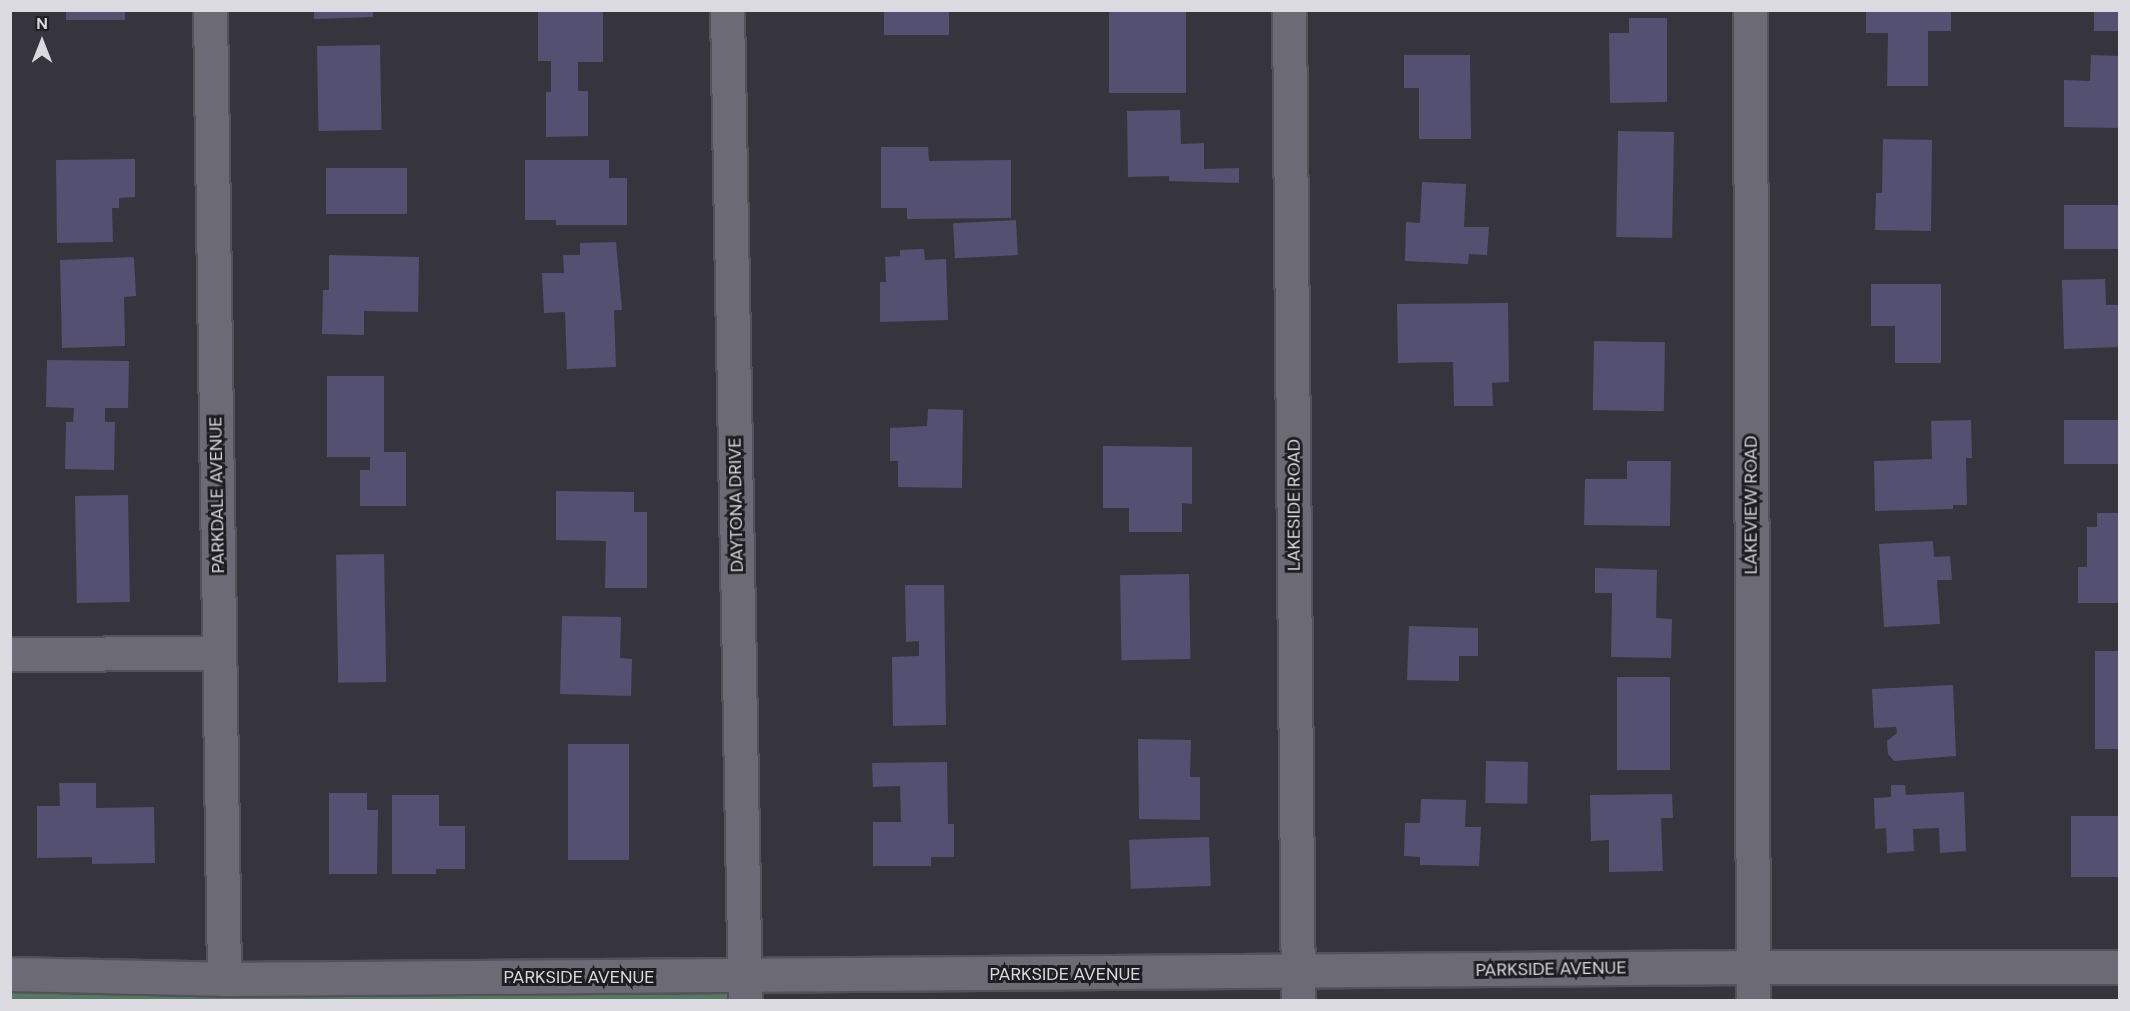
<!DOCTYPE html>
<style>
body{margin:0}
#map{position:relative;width:2130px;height:1011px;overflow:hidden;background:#36353e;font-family:"DM Sans",sans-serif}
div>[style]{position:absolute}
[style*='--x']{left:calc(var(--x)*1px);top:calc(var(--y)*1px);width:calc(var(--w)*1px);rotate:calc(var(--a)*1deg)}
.forest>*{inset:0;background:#567862}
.building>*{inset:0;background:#545071;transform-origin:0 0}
.roads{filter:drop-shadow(2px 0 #535259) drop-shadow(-2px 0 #535259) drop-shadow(0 2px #535259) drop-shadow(0 -2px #535259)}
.minor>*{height:33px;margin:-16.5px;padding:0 16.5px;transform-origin:16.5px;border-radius:16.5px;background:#6c6b75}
span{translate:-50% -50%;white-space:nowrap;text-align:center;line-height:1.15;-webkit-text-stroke:6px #1e1d22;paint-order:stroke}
.street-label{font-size:18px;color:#dadae0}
.frame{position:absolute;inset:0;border:12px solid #dadae0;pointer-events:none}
.north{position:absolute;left:12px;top:12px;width:60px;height:60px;-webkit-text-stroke:4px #1e1d22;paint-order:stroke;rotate:0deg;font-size:16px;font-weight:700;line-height:24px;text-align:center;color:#dadae0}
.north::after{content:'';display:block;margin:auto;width:21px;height:27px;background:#dadae0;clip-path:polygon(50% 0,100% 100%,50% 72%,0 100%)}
</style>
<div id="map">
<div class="forest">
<div style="clip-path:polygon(11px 971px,744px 978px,744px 1000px,11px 1000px)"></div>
</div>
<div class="building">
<div style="left:66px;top:10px;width:59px;height:10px"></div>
<div style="clip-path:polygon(314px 10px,373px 10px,373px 17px,314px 19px)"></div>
<div style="clip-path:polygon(538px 10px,603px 10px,603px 62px,578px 62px,578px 91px,588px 91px,588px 136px,546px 137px,546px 92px,551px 92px,551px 61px,538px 61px)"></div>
<div style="left:884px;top:10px;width:65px;height:25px"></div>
<div style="left:1109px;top:10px;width:77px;height:83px"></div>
<div style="clip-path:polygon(1866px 10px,1951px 10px,1951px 31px,1928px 31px,1928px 86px,1887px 86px,1888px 33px,1866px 33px)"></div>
<div style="left:2094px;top:10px;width:26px;height:21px"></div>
<div style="clip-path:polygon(1629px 18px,1667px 18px,1667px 102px,1610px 103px,1609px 33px,1629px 33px)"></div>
<div style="left:380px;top:45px;width:85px;height:63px;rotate:89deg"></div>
<div style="clip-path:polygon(1404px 55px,1470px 55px,1471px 139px,1419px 139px,1419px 88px,1404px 88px)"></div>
<div style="clip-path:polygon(2091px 55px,2120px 56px,2120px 128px,2064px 127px,2064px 80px,2090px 81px)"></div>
<div style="clip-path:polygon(1180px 110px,1181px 144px,1204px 143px,1204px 169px,1239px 168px,1239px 183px,1169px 181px,1169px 176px,1128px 177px,1127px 111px)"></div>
<div style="left:1618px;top:131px;width:56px;height:106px;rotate:1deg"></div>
<div style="clip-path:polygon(1883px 139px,1932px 140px,1931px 231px,1875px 230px,1876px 193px,1882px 193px)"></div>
<div style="clip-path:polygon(881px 147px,928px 147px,929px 161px,1011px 160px,1011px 218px,907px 219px,907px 208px,881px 208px)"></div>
<div style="clip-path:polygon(135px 159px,135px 197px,119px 198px,119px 208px,112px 208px,113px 242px,57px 243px,56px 160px)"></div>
<div style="clip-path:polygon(525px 160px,609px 160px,609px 178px,627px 178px,627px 225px,556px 225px,556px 220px,525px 220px)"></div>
<div style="left:407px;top:168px;width:46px;height:81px;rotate:90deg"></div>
<div style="clip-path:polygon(1422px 182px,1466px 184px,1464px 227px,1489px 227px,1487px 255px,1469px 254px,1468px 264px,1405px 261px,1406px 222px,1420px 223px)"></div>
<div style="left:2064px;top:205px;width:56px;height:44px"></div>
<div style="left:1016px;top:220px;width:35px;height:63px;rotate:87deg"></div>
<div style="clip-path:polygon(616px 242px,622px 310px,614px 310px,616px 367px,567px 369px,565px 312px,544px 313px,542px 273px,564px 273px,563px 255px,580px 255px,580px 243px)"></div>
<div style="clip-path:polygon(924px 249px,925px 260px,946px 259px,948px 320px,880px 322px,880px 282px,886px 282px,885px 257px,900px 256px,900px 250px)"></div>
<div style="clip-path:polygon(329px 255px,419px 257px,418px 312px,364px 311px,364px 335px,322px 334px,323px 290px,329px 290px)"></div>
<div style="clip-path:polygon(134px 257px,136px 296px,124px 297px,125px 346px,62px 348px,60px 260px)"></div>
<div style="clip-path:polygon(2105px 279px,2106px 305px,2120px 305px,2120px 347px,2064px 349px,2062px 280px)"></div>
<div style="clip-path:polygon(1871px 284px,1941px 284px,1941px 363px,1895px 363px,1895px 326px,1871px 326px)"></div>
<div style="clip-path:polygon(1508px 303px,1509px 382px,1492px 383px,1493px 406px,1454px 406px,1453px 362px,1398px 363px,1397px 304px)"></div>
<div style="left:1594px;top:341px;width:71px;height:69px;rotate:1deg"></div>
<div style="clip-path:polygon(47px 360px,129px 361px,128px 408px,105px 408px,105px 422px,115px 422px,114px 470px,65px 469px,66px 422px,73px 422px,74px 408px,46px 407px)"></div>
<div style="clip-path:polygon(327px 376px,384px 376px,384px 452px,406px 452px,406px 506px,360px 506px,360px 470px,370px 470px,370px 457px,327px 457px)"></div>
<div style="clip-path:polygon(928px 409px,963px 410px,962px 488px,898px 487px,898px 461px,890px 461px,890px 428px,927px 426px)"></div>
<div style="clip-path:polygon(1971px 420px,1972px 458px,1966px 458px,1967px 505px,1953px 505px,1953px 509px,1875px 511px,1874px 461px,1932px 459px,1931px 421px)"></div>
<div style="left:2064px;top:420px;width:56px;height:44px"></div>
<div style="clip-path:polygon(1103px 446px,1192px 447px,1192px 504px,1182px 503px,1182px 532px,1129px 532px,1129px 508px,1103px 508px)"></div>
<div style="clip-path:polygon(1627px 461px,1671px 461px,1670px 526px,1584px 525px,1585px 479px,1627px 479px)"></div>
<div style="clip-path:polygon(556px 491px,634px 492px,634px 512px,647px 512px,647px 588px,605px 588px,606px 541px,556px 540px)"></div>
<div style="left:128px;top:495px;width:107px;height:53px;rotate:89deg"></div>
<div style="clip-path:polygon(2097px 513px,2120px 513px,2120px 603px,2078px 603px,2078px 567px,2087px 567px,2087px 527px,2097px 527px)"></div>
<div style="clip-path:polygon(1933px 541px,1934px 557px,1950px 556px,1952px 580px,1937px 580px,1940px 624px,1884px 627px,1879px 544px)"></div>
<div style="left:384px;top:554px;width:128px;height:48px;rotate:89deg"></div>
<div style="clip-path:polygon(1595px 568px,1657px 570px,1656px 618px,1672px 619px,1671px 658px,1611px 657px,1612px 593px,1595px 593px)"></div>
<div style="left:1189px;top:574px;width:85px;height:69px;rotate:89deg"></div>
<div style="clip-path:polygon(905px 585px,944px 585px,946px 725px,893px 726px,892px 657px,919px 656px,919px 641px,906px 642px)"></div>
<div style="clip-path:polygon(562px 616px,621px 617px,620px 658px,632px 659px,631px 696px,560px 694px)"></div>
<div style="clip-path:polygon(1409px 626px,1478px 628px,1478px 656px,1459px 656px,1459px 681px,1407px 680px)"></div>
<div style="left:2095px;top:651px;width:25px;height:98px"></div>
<div style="left:1617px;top:677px;width:53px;height:93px"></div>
<div style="clip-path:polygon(1953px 685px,1956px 756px,1894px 761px,1888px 754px,1887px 741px,1897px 733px,1896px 727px,1874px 728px,1872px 689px)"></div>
<div style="clip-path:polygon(1138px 739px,1191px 740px,1190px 777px,1200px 777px,1200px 820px,1139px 819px)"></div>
<div style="left:568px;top:744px;width:61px;height:116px"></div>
<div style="left:1486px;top:761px;width:42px;height:42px;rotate:1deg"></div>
<div style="clip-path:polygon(947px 762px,948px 824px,954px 824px,954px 857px,931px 857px,931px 866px,873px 866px,873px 822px,901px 822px,900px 786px,873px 787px,872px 763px)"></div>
<div style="clip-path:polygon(59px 783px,96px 783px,96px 808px,154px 807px,155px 863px,92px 864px,92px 857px,37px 858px,37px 806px,60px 806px)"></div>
<div style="clip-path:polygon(1891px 785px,1905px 785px,1906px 795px,1964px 792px,1966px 851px,1940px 853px,1939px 828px,1913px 829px,1914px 851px,1887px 853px,1886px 828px,1875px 829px,1874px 798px,1891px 797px)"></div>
<div style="clip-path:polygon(329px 793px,367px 793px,367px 810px,378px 810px,377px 874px,329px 874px)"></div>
<div style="clip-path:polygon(1672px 794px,1673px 818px,1661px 818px,1663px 871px,1609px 872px,1609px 840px,1591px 841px,1590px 795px)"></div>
<div style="clip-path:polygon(392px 795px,439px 795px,439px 826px,465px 826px,465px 869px,436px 869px,436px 874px,392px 874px)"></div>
<div style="clip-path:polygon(1421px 799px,1466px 800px,1465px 827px,1481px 827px,1479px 866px,1420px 865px,1420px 857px,1404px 856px,1405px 823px,1420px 823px)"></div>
<div style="left:2071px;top:816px;width:49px;height:61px"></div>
<div style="left:1209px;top:837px;width:49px;height:80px;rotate:88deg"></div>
</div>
<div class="roads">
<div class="minor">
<div style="--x:210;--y:10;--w:969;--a:89.17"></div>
<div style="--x:727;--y:10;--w:990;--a:88.96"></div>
<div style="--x:1289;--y:10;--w:990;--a:89.48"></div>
<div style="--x:1750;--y:10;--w:990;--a:89.83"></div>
<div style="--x:10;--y:654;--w:209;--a:-0.3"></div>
<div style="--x:10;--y:974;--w:214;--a:1.3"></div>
<div style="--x:224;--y:979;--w:1529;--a:-0.45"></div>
<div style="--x:1753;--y:967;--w:367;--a:0"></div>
</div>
</div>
<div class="street-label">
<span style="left:217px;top:495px;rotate:-91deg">PARKDALE AVENUE</span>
<span style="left:736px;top:505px;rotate:-91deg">DAYTONA DRIVE</span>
<span style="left:1294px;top:505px;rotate:-90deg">LAKESIDE ROAD</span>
<span style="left:1751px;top:505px;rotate:-90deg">LAKEVIEW ROAD</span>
<span style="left:1551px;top:969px;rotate:-1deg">PARKSIDE AVENUE</span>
<span style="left:1065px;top:974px">PARKSIDE AVENUE</span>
<span style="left:579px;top:977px">PARKSIDE AVENUE</span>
</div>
<div class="frame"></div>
<div class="north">N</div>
</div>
